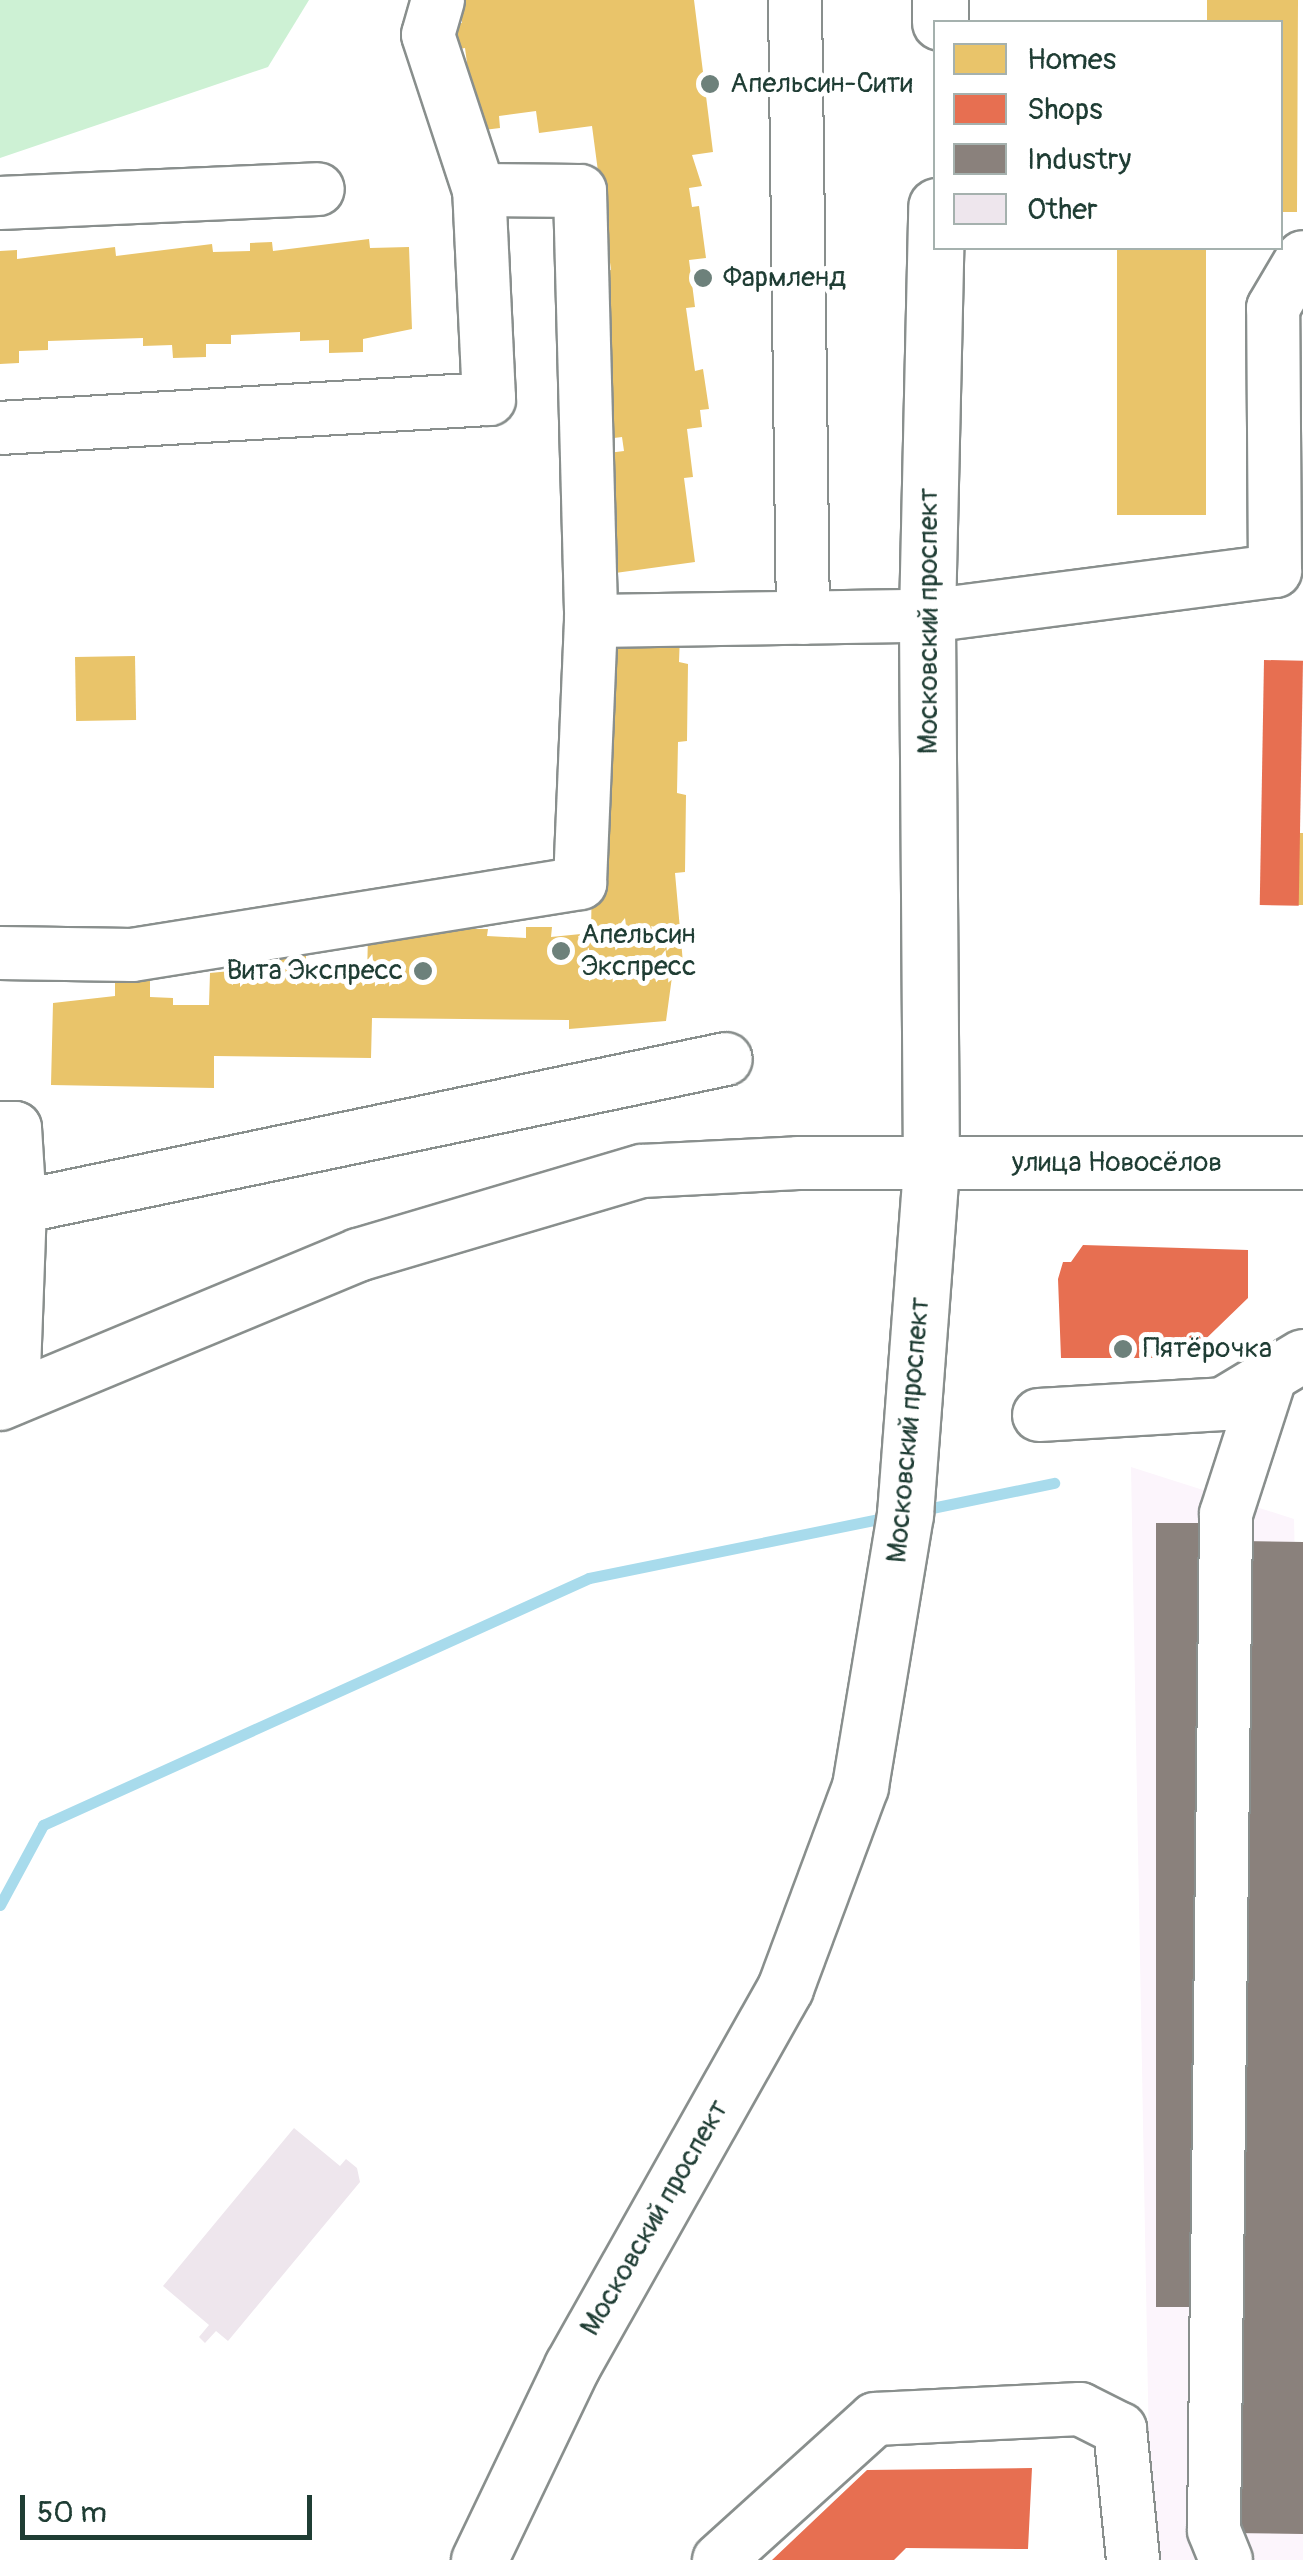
<!DOCTYPE html>
<meta charset="utf-8">
<style>
body{margin:0}
#map{position:relative;width:1303px;height:2560px;overflow:hidden;background:#fff;font-family:Pangolin,sans-serif}
div>[style]{position:absolute}
[style*='--x']{left:calc(var(--x)*1px);top:calc(var(--y)*1px);width:calc(var(--w)*1px);rotate:calc(var(--a)*1deg)}
.built>*{inset:0;background:#fcf5fc}
.green>*{inset:0;background:#cdf1d4}
.homes>*{inset:0;background:#e9c46a;transform-origin:0 0}
.shops>*{inset:0;background:#e76f51;transform-origin:0 0}
.industry>*{inset:0;background:#8a817c;transform-origin:0 0}
.stream>*{height:11px;margin:-5.5px;padding:0 5.5px;transform-origin:5.5px;border-radius:5.5px;background:#a8dbec}
.building>*{inset:0;background:#eee6ed}
.roads{filter:drop-shadow(2px 0 #898f8d) drop-shadow(-2px 0 #898f8d) drop-shadow(0 2px #898f8d) drop-shadow(0 -2px #898f8d)}
.minor>*{height:52px;margin:-26px;padding:0 26px;transform-origin:26px;border-radius:26px;background:#fff}
.major>*{height:55px;margin:-27.5px;padding:0 27.5px;transform-origin:27.5px;border-radius:27.5px;background:#fff}
.dots>*{width:28px;height:28px;translate:-50% -50%;box-sizing:border-box;border:5px solid #fff;border-radius:50%}
span{translate:-50% -50%;white-space:nowrap;text-align:center;line-height:1.15;-webkit-text-stroke:10px #fff;paint-order:stroke}
.poi-label{font-size:28px;color:#1f3d34}
.left{translate:0 -50%;text-align:left}
.right{translate:-100% -50%;text-align:right}
.street-label{font-size:28px;color:#1f3d34}
.legend{position:absolute;left:933px;top:20px;width:350px;height:230px;box-sizing:border-box;background:#fff;border:2px solid #a5b1ae;margin:0;padding:12px 18px;list-style:none;font-size:30px;color:#1f3d34}
.legend li{display:flex;align-items:center;gap:20px;height:50px}
.legend b{width:50px;border:2px solid #a5b1ae}
.scale{position:absolute;left:20px;top:2495px;width:292px;height:45px;box-sizing:border-box;border:5px solid #1f3d34;border-top:0;padding-left:12px;font-size:30px;line-height:35px;white-space:nowrap;color:#1f3d34;-webkit-text-stroke:8px #fff;paint-order:stroke}
</style>
<div id="map">
<div class="built">
<div style="clip-path:polygon(1131px 1467px,1294px 1519px,1303px 1927px,1303px 2560px,1151px 2560px)"></div>
</div>
<div class="green">
<div style="clip-path:polygon(0 0,309px 0,268px 67px,0 158px)"></div>
</div>
<div class="homes">
<div style="clip-path:polygon(459px 0,694px 0,713px 152px,692px 155px,702px 186px,689px 188px,692px 207px,699px 206px,706px 258px,689px 260px,695px 307px,686px 308px,695px 371px,703px 369px,709px 409px,700px 410px,702px 427px,687px 429px,693px 477px,684px 478px,695px 562px,608px 574px,592px 455px,624px 451px,622px 437px,614px 438px,592px 273px,611px 270px,592px 126px,539px 133px,536px 111px,499px 116px,500px 128px,476px 131px,465px 48px,453px 50px,449px 24px,462px 23px)"></div>
<div style="clip-path:polygon(1207px 0,1298px 0,1297px 212px,1280px 212px,1280px 22px,1207px 22px)"></div>
<div style="clip-path:polygon(369px 239px,370px 248px,409px 247px,412px 329px,363px 339px,363px 352px,329px 353px,329px 340px,300px 341px,300px 332px,231px 335px,231px 344px,206px 344px,206px 357px,173px 358px,172px 345px,143px 346px,143px 338px,48px 341px,48px 350px,19px 351px,19px 363px,0 364px,0 251px,17px 250px,17px 259px,115px 247px,116px 256px,212px 244px,213px 252px,250px 251px,250px 243px,272px 242px,273px 251px)"></div>
<div style="left:1117px;top:248px;width:89px;height:267px"></div>
<div style="clip-path:polygon(596px 632px,680px 634px,679px 662px,688px 664px,687px 741px,678px 742px,677px 793px,686px 795px,685px 872px,675px 873px,683px 963px,674px 962px,666px 1021px,569px 1029px,569px 1020px,372px 1018px,371px 1058px,214px 1056px,214px 1088px,51px 1085px,53px 1003px,115px 996px,115px 980px,150px 981px,150px 997px,173px 998px,173px 1005px,209px 1005px,210px 973px,271px 967px,271px 951px,306px 952px,306px 967px,330px 968px,330px 975px,367px 976px,368px 935px,464px 913px,464px 929px,488px 929px,487px 936px,526px 938px,526px 927px,552px 927px,551px 937px,591px 933px)"></div>
<div style="left:135px;top:656px;width:64px;height:60px;rotate:89deg"></div>
<div style="left:1262px;top:833px;width:41px;height:72px"></div>
</div>
<div class="shops">
<div style="left:1264px;top:660px;width:39px;height:245px;rotate:1deg"></div>
<div style="clip-path:polygon(1083px 1245px,1248px 1250px,1248px 1298px,1186px 1358px,1061px 1358px,1058px 1279px,1063px 1262px,1071px 1262px)"></div>
<div style="clip-path:polygon(1032px 2468px,1028px 2549px,906px 2548px,894px 2560px,772px 2560px,867px 2470px)"></div>
</div>
<div class="industry">
<div style="left:1156px;top:1523px;width:46px;height:784px"></div>
<div style="clip-path:polygon(1242px 1541px,1303px 1542px,1303px 2534px,1232px 2533px)"></div>
</div>
<div class="stream">
<div style="--x:922;--y:1510;--w:135;--a:-11.6"></div>
<div style="--x:0;--y:1905;--w:91;--a:-61.7"></div>
<div style="--x:43;--y:1825;--w:599;--a:-24.34"></div>
<div style="--x:589;--y:1578;--w:306;--a:-11.5"></div>
</div>
<div class="building">
<div style="clip-path:polygon(294px 2128px,340px 2166px,346px 2159px,357px 2168px,360px 2182px,228px 2341px,216px 2331px,205px 2343px,199px 2337px,209px 2325px,163px 2286px)"></div>
</div>
<div class="roads">
<div class="minor">
<div style="--x:438;--y:0;--w:36;--a:106"></div>
<div style="--x:428;--y:35;--w:163;--a:71.8"></div>
<div style="--x:479;--y:190;--w:101;--a:0.6"></div>
<div style="--x:580;--y:191;--w:430;--a:88.5"></div>
<div style="--x:591;--y:621;--w:336;--a:-0.9"></div>
<div style="--x:927;--y:616;--w:351;--a:-7.4"></div>
<div style="--x:1275;--y:571;--w:263;--a:-90.4"></div>
<div style="--x:1273;--y:308;--w:59;--a:-59.5"></div>
<div style="--x:795;--y:0;--w:618;--a:89.26"></div>
<div style="--x:0;--y:203;--w:318;--a:-2.5"></div>
<div style="--x:0;--y:428;--w:490;--a:-3.4"></div>
<div style="--x:489;--y:399;--w:209;--a:-92.7"></div>
<div style="--x:0;--y:953;--w:132;--a:0.9"></div>
<div style="--x:132;--y:955;--w:454;--a:-9.1"></div>
<div style="--x:580;--y:883;--w:262;--a:-87.6"></div>
<div style="--x:0;--y:1128;--w:15;--a:0"></div>
<div style="--x:15;--y:1128;--w:79;--a:86.4"></div>
<div style="--x:20;--y:1207;--w:191;--a:92.1"></div>
<div style="--x:20;--y:1207;--w:721;--a:-11.84"></div>
<div style="--x:0;--y:1404;--w:388;--a:-22.6"></div>
<div style="--x:358;--y:1255;--w:296;--a:-16.5"></div>
<div style="--x:642;--y:1171;--w:156;--a:-2.9"></div>
<div style="--x:798;--y:1163;--w:505;--a:0"></div>
<div style="--x:1039;--y:1415;--w:184;--a:-3.4"></div>
<div style="--x:1223;--y:1404;--w:93;--a:-31"></div>
<div style="--x:719;--y:2560;--w:210;--a:-42.1"></div>
<div style="--x:875;--y:2419;--w:205;--a:-2.8"></div>
<div style="--x:1080;--y:2409;--w:45;--a:26.6"></div>
<div style="--x:1120;--y:2429;--w:132;--a:84.3"></div>
<div style="--x:1226;--y:2560;--w:32;--a:-112"></div>
<div style="--x:1214;--y:2530;--w:1016;--a:-89.32"></div>
<div style="--x:1226;--y:1514;--w:146;--a:-72.1"></div>
</div>
<div class="major">
<div style="--x:940;--y:22;--w:22;--a:-90"></div>
<div style="--x:479;--y:2560;--w:215;--a:-64.4"></div>
<div style="--x:572;--y:2366;--w:434;--a:-60.6"></div>
<div style="--x:785;--y:1988;--w:215;--a:-69.6"></div>
<div style="--x:860;--y:1786;--w:276;--a:-80.6"></div>
<div style="--x:905;--y:1514;--w:348;--a:-85.7"></div>
<div style="--x:931;--y:1167;--w:551;--a:-90.42"></div>
<div style="--x:927;--y:616;--w:410;--a:-88.7"></div>
</div>
</div>
<div class="dots">
<div style="left:710px;top:84px;background:#6d817b"></div>
<div style="left:703px;top:278px;background:#6d817b"></div>
<div style="left:561px;top:951px;background:#6d817b"></div>
<div style="left:423px;top:971px;background:#6d817b"></div>
<div style="left:1123px;top:1349px;background:#6d817b"></div>
</div>
<div class="poi-label">
<span class="left" style="left:730px;top:84px">Апельсин-Сити</span>
<span class="left" style="left:723px;top:278px">Фармленд</span>
<span class="left" style="left:581px;top:951px">Апельсин<br>Экспресс</span>
<span class="right" style="left:403px;top:971px">Вита Экспресс</span>
<span class="left" style="left:1143px;top:1349px">Пятёрочка</span>
</div>
<div class="street-label">
<span style="left:929px;top:621px;rotate:-90deg">Московский проспект</span>
<span style="left:1117px;top:1163px">улица Новосёлов</span>
<span style="left:909px;top:1430px;rotate:-85deg">Московский проспект</span>
<span style="left:655px;top:2218px;rotate:-60deg">Московский проспект</span>
</div>
<ul class="legend">
<li><b style="height:28px;background:#e9c46a"></b>Homes</li>
<li><b style="height:28px;background:#e76f51"></b>Shops</li>
<li><b style="height:28px;background:#8a817c"></b>Industry</li>
<li><b style="height:28px;background:#eee6ed"></b>Other</li>
</ul>
<div class="scale">50 m</div>
</div>
